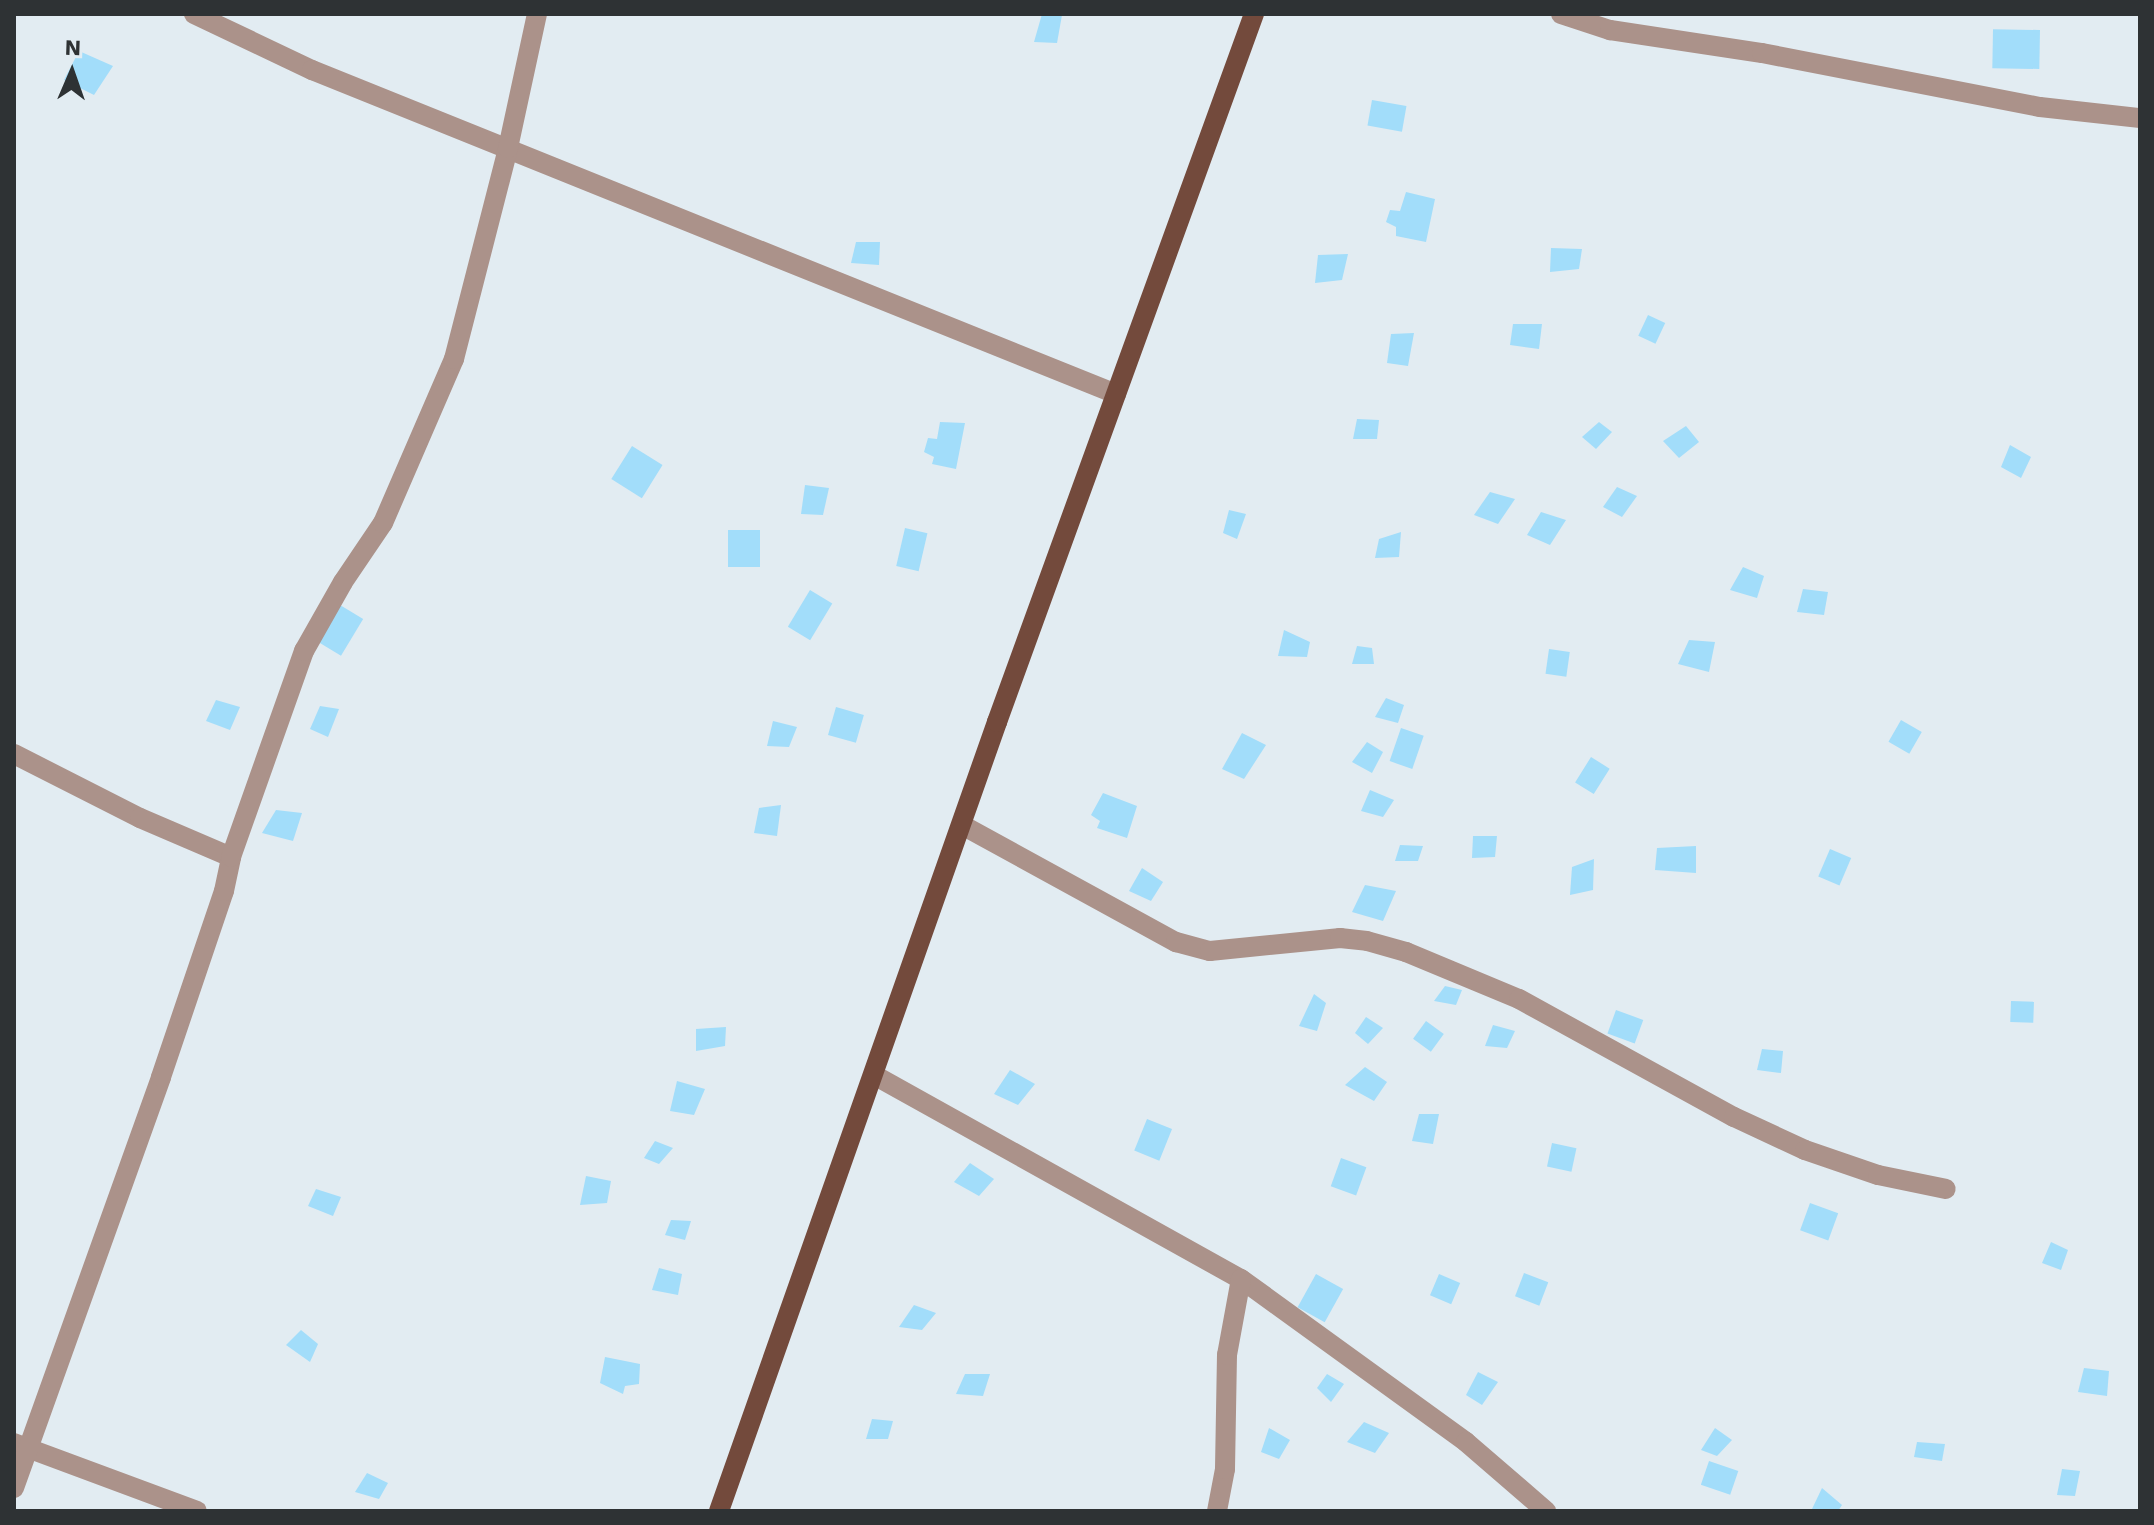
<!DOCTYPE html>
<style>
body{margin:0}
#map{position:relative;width:2154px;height:1525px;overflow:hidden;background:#e2ecf2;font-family:"Work Sans",sans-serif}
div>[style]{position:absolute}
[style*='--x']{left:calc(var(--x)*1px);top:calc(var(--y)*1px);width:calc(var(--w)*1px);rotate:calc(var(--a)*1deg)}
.building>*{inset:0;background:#a2ddfa;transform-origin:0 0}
.street>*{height:20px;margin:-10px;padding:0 10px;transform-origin:10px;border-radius:10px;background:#ab928a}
.primary>*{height:20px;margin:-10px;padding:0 10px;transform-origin:10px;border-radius:10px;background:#734a3c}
span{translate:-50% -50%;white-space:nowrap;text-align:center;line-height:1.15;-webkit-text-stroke:6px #e2ecf2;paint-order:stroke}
.frame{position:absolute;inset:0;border:16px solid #2e3234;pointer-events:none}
.north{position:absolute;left:32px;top:32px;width:80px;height:80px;-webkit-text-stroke:6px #e2ecf2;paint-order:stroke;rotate:2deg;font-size:22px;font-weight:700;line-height:32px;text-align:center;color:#2e3234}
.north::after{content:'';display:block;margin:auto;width:28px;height:36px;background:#2e3234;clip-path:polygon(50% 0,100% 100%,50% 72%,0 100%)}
</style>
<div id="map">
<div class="building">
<div style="clip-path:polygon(1042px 14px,1062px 15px,1057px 43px,1034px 42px)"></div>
<div style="left:2040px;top:30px;width:39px;height:47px;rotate:91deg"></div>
<div style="clip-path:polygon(79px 51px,113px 66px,94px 95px,64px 80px)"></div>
<div style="left:1372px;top:100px;width:35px;height:26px;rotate:10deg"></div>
<div style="clip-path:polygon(1406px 192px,1435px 199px,1426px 242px,1396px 236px,1396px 227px,1386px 222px,1390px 210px,1400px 211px)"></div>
<div style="clip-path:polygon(856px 242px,880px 242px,879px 265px,851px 263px)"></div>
<div style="clip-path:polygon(1551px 248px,1582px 249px,1579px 269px,1550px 272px)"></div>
<div style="clip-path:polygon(1348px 254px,1342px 280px,1315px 283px,1318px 255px)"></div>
<div style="left:1648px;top:315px;width:19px;height:23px;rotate:25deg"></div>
<div style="clip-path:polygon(1513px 324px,1542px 324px,1539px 349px,1510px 345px)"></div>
<div style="clip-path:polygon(1414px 333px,1408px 366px,1387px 363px,1391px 334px)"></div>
<div style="clip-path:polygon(1357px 419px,1379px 420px,1377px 439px,1353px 439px)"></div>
<div style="clip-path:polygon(940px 422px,965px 423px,956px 469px,932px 464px,934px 457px,924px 452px,928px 438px,937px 439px)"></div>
<div style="clip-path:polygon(1599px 422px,1612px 432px,1596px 449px,1582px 437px)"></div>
<div style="clip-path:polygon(1686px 426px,1699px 442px,1679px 458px,1663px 441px)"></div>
<div style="clip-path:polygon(2010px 445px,2031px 457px,2021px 478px,2001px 467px)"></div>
<div style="left:632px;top:446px;width:36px;height:39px;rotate:32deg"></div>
<div style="clip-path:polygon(805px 485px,829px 488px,823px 515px,801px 514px)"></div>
<div style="clip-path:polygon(1617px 487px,1637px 496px,1622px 517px,1603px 507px)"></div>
<div style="clip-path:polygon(1490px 492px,1515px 499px,1498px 524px,1474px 515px)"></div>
<div style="clip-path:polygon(1229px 510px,1246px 514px,1237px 539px,1223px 533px)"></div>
<div style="clip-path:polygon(1541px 512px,1566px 520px,1550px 545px,1527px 535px)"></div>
<div style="left:905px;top:528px;width:23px;height:39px;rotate:13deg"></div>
<div style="left:728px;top:530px;width:32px;height:37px"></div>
<div style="clip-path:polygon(1401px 532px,1399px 557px,1375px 558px,1379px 539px)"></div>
<div style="clip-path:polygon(1743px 567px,1764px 576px,1757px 598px,1730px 590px)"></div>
<div style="clip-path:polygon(1803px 589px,1828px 592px,1824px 615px,1797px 612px)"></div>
<div style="left:810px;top:590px;width:26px;height:43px;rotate:31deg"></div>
<div style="left:340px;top:605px;width:27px;height:43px;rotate:31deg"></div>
<div style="clip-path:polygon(1284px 630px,1310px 642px,1307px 657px,1278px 656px)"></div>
<div style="clip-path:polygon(1689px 640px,1715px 642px,1709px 672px,1678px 664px)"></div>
<div style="clip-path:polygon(1357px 646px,1372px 648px,1374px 664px,1352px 664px)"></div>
<div style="left:1549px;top:649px;width:21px;height:25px;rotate:8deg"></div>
<div style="clip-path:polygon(1386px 698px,1404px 705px,1398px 723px,1375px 717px)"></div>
<div style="clip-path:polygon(216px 700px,240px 707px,230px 730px,206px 721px)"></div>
<div style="clip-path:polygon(320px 706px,339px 709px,328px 737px,310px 729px)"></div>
<div style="left:836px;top:707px;width:29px;height:29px;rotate:16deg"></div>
<div style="left:1901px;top:720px;width:24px;height:25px;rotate:30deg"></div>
<div style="clip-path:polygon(773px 721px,797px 727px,789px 747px,767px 746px)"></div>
<div style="left:1401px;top:728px;width:24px;height:35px;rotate:19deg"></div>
<div style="clip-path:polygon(1242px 733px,1266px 745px,1244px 779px,1222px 769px)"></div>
<div style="clip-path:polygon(1367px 742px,1383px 752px,1372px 773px,1352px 762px)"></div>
<div style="left:1591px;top:757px;width:22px;height:30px;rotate:32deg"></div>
<div style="clip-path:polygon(1370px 790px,1394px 800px,1383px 817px,1361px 811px)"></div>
<div style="clip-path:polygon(1103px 793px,1137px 806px,1127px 838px,1097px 828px,1100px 821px,1091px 815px)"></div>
<div style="clip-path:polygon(781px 805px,777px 836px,754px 833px,759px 808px)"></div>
<div style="clip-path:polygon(276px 810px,302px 813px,293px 841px,262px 833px)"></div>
<div style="clip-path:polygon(1473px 836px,1497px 836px,1495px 857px,1472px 858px)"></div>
<div style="clip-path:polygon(1400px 845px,1423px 846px,1418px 861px,1395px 861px)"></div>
<div style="clip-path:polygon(1696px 846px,1696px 873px,1655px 870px,1657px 848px)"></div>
<div style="left:1830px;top:849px;width:23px;height:30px;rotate:23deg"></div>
<div style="clip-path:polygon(1594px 859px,1593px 890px,1570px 895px,1572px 867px)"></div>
<div style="clip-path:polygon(1142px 868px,1163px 882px,1151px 901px,1129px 891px)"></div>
<div style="clip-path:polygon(1365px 885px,1396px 891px,1383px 921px,1352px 912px)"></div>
<div style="clip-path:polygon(1445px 986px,1462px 990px,1456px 1005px,1434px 1001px)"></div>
<div style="clip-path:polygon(1314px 994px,1326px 1003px,1317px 1031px,1299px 1026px)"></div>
<div style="left:2011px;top:1001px;width:23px;height:21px;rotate:2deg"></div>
<div style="left:1616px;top:1010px;width:29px;height:25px;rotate:20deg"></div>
<div style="clip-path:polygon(1366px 1017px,1383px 1028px,1368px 1044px,1355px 1033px)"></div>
<div style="left:1426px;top:1021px;width:22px;height:22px;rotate:36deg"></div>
<div style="clip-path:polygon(1493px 1025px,1515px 1031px,1507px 1048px,1485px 1046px)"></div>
<div style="clip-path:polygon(726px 1027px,725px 1046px,696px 1051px,696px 1029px)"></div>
<div style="clip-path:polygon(1762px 1049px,1783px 1051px,1781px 1073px,1757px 1070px)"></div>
<div style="clip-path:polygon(1365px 1067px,1387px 1082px,1374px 1101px,1345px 1085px)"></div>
<div style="clip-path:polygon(1010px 1070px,1035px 1084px,1018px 1105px,994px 1094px)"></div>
<div style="clip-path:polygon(677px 1081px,705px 1089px,694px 1115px,670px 1111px)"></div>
<div style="clip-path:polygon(1419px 1114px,1439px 1114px,1433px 1144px,1412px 1141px)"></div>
<div style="left:1147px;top:1119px;width:27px;height:34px;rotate:22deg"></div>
<div style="clip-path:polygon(655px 1141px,673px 1148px,659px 1164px,644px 1158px)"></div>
<div style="left:1552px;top:1143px;width:25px;height:24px;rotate:12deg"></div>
<div style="left:1341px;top:1158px;width:27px;height:30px;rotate:20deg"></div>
<div style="clip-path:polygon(970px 1163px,994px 1179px,979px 1196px,954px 1182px)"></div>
<div style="clip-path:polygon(586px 1176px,611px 1181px,607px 1203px,580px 1205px)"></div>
<div style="clip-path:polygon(316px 1189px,341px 1197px,333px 1216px,308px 1206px)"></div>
<div style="left:1810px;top:1203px;width:30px;height:29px;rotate:20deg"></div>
<div style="clip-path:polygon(671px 1220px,691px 1221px,685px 1240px,665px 1235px)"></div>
<div style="clip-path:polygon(2051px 1242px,2068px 1250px,2061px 1270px,2042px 1263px)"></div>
<div style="clip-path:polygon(659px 1268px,682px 1274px,678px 1295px,652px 1290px)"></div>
<div style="left:1524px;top:1273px;width:26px;height:25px;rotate:21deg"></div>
<div style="left:1316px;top:1274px;width:31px;height:38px;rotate:29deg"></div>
<div style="left:1439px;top:1274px;width:23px;height:23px;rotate:23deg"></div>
<div style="clip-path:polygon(914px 1305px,936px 1313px,922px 1330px,899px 1327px)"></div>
<div style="clip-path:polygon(301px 1330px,318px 1344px,310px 1362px,286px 1345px)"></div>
<div style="clip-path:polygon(605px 1357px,640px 1364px,639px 1384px,625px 1386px,623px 1394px,600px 1383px)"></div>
<div style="clip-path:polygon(2084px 1368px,2109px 1371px,2107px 1396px,2078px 1392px)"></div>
<div style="clip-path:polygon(1478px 1372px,1498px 1382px,1482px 1405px,1466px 1395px)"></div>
<div style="clip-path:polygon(965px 1374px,990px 1374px,983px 1396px,956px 1394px)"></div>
<div style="clip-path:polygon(1327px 1374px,1344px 1384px,1331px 1402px,1317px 1388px)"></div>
<div style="clip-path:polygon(872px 1419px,893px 1421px,888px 1439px,866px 1439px)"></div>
<div style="clip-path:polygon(1364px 1422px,1389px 1433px,1375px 1453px,1347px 1442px)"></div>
<div style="clip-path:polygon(1269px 1428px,1290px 1440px,1279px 1459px,1261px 1452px)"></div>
<div style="clip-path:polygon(1715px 1428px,1732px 1440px,1717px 1456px,1701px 1450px)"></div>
<div style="clip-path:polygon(1917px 1442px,1945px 1444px,1942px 1461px,1914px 1457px)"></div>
<div style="left:1709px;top:1461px;width:31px;height:25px;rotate:19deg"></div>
<div style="clip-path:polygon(2062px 1469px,2080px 1471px,2075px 1496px,2057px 1495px)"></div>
<div style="clip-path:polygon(367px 1473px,388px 1483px,379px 1499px,355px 1492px)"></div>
<div style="clip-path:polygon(1822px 1488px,1842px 1505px,1838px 1511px,1812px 1509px)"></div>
</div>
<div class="street">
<div style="--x:194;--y:14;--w:131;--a:25.4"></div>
<div style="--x:312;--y:70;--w:867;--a:21.95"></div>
<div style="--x:1561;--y:14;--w:52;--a:18.1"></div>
<div style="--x:1610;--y:30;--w:154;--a:8.6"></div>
<div style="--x:1762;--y:53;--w:283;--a:11"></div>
<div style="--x:2040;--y:107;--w:101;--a:6.3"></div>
<div style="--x:14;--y:754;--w:141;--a:26.9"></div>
<div style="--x:140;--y:818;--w:99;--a:23.2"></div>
<div style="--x:962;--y:825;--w:244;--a:28.7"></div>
<div style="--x:1176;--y:942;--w:35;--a:15"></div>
<div style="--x:1210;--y:951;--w:131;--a:-5.7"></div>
<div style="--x:1340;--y:938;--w:27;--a:6"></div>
<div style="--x:1367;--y:941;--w:41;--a:15.8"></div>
<div style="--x:1406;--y:952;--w:122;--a:22.6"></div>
<div style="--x:1519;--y:999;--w:245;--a:28.8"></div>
<div style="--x:1734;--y:1117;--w:78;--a:24.9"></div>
<div style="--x:1805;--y:1150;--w:77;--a:18.9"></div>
<div style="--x:1878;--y:1175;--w:69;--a:11.6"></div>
<div style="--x:874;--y:1075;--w:420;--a:29.1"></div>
<div style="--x:1241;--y:1279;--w:278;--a:35.9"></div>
<div style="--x:1466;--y:1442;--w:106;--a:40.8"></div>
<div style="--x:14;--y:1443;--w:195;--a:20.4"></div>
<div style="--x:14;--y:1488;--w:436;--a:-70.3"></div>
<div style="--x:161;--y:1077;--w:196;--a:-71.3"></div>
<div style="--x:224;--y:891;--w:35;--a:-78"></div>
<div style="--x:231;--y:857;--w:219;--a:-70.5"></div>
<div style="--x:304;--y:651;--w:79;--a:-60.5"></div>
<div style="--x:343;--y:582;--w:71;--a:-55.9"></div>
<div style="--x:383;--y:523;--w:179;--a:-66.6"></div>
<div style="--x:454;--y:359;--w:218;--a:-75.6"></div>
<div style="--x:508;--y:148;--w:137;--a:-77.8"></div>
<div style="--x:1217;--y:1511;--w:43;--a:-79.2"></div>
<div style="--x:1225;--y:1469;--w:114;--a:-89"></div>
<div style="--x:1227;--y:1355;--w:77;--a:-79.6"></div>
</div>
<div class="primary">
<div style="--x:719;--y:1511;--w:837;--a:-70.59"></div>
<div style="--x:997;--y:722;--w:753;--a:-70.05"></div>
</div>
<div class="frame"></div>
<div class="north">N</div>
</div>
